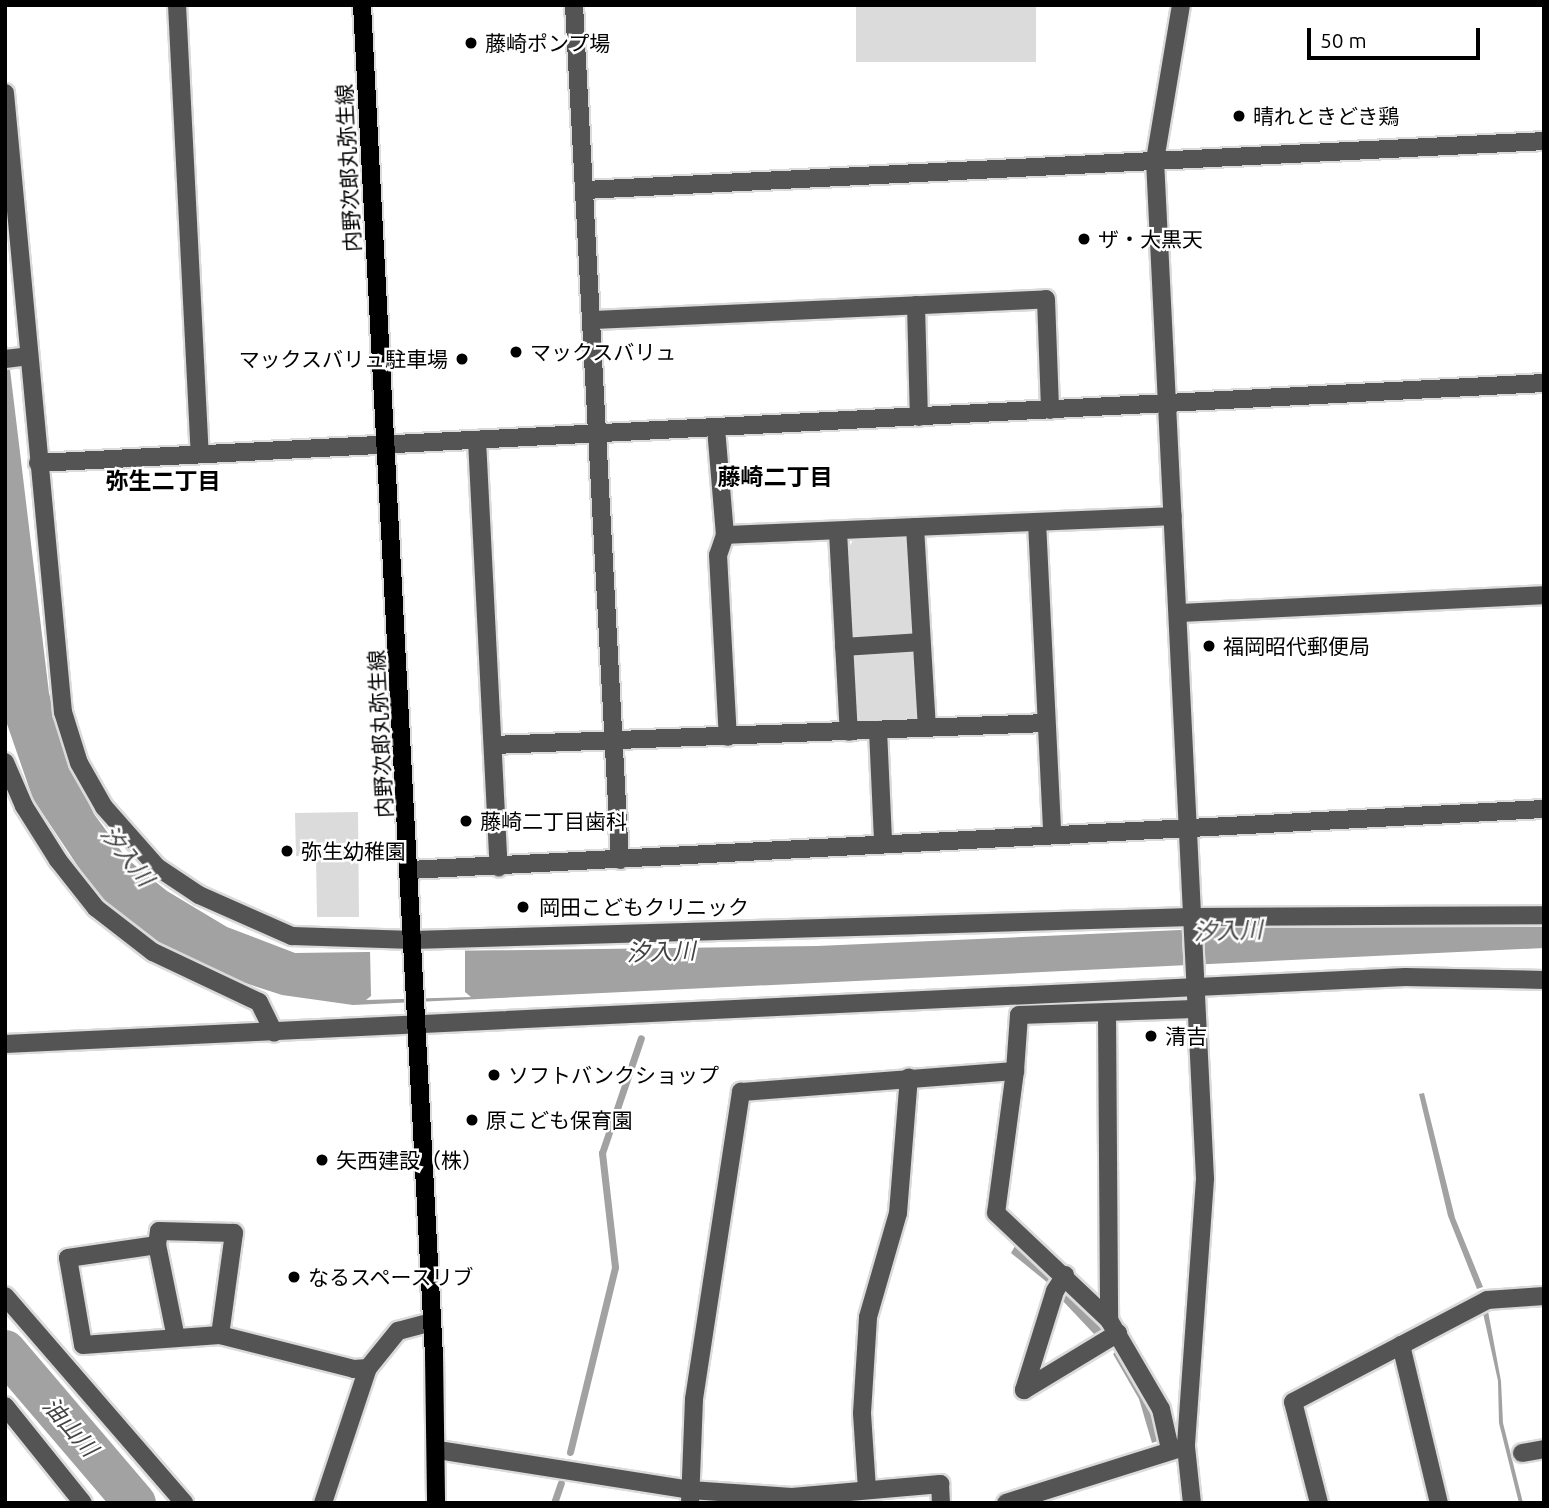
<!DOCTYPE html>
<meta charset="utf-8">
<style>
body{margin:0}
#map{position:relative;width:1549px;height:1508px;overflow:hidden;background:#fff;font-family:Ubuntu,"Noto Sans JP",sans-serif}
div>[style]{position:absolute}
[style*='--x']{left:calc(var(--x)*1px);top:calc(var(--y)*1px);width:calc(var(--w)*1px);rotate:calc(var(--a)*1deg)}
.green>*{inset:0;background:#dbdbdb;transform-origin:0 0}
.water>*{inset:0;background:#a2a2a2}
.pier>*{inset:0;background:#fff}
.stream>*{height:7px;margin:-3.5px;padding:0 3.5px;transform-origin:3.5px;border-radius:3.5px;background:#a2a2a2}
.river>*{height:42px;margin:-21px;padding:0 21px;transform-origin:21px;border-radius:21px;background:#a2a2a2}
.roads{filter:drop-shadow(2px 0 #dbdbdb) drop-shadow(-2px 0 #dbdbdb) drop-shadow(0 2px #dbdbdb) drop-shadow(0 -2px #dbdbdb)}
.minor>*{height:18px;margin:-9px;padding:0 9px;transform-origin:9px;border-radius:9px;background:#545454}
.major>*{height:18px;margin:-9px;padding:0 9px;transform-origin:9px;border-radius:9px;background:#000}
.dots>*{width:19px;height:19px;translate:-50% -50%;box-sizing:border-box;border:4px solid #fff;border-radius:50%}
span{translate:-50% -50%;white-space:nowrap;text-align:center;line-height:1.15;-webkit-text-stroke:5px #fff;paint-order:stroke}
.poi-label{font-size:21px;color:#000}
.left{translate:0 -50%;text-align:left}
.right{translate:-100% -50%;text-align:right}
.street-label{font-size:21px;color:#000}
.neighbourhood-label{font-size:23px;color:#000;font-weight:700}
.water-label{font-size:23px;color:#434343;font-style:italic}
.frame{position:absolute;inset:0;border:7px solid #000;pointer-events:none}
.scale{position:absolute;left:1307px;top:28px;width:173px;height:32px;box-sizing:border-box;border:4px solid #000;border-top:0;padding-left:9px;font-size:21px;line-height:24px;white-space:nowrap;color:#000;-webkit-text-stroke:5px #fff;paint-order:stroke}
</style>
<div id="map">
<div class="green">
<div style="left:856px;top:5px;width:180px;height:57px"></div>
<div style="clip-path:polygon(902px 538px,911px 545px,920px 715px,916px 721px,863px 722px,855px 714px,847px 551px,853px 540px)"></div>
<div style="clip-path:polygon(358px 812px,359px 917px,317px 917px,316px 857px,296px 856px,295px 813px)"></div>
</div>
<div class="water">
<div style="clip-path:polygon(5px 328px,49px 693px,63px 748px,94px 814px,127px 859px,167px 891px,227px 927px,295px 953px,817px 946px,1225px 928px,1544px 927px,1544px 948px,353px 1005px,282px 995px,214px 973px,149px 939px,95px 892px,33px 799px,7px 724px)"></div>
<div style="clip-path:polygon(1424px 1093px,1455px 1218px,1483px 1287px,1477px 1289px,1448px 1216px,1419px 1094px)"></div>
<div style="clip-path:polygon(1015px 1246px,1050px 1275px,1048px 1283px,1011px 1253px)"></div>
<div style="clip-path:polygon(1067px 1292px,1105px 1330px,1095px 1335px,1061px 1299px)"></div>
<div style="clip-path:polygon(1488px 1311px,1501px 1381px,1503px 1423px,1523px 1503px,1519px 1503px,1499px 1423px,1498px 1381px,1483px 1313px)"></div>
<div style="clip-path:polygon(1118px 1350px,1145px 1396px,1161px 1440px,1152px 1443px,1139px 1399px,1113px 1354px)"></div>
</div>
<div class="pier">
<div style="clip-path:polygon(370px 950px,465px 950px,465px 992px,471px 997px,366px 1000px,371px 996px)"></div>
</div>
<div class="stream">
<div style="--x:570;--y:1452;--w:190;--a:-76.3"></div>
<div style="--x:615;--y:1267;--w:115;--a:-96.5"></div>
<div style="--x:602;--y:1153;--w:121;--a:-71.3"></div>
<div style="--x:554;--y:1503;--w:21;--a:-71"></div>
</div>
<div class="river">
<div style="--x:5;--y:1351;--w:200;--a:49.5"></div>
</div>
<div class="roads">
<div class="minor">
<div style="--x:177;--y:5;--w:449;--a:87.1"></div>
<div style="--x:574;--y:5;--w:856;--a:86.92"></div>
<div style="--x:1181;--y:5;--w:157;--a:99.5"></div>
<div style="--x:1155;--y:160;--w:1020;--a:87.19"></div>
<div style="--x:1205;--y:1179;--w:269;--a:94.1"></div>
<div style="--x:1186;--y:1447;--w:56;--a:83.9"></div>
<div style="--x:5;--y:93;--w:622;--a:84.65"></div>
<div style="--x:63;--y:712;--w:53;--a:72.6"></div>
<div style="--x:79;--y:763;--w:51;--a:60.4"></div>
<div style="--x:104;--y:807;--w:80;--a:48.5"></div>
<div style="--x:157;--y:867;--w:50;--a:33.7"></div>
<div style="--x:199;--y:895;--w:102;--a:23.8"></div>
<div style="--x:292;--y:936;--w:121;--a:1.9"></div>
<div style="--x:413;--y:940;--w:779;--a:-1.69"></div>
<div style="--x:1192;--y:917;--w:352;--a:-0.3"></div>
<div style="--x:585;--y:190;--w:960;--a:-2.92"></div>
<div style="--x:916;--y:305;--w:112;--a:88.5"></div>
<div style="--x:592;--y:320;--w:454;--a:-2.6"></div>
<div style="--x:1046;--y:299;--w:111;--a:87.9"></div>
<div style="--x:5;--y:359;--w:24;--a:-7"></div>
<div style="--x:716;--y:428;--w:107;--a:85.2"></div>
<div style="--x:725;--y:535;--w:21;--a:109"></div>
<div style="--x:718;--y:555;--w:182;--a:86.9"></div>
<div style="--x:477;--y:440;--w:428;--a:87.1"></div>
<div style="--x:38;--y:463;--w:1508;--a:-3.04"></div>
<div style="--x:1037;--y:522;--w:312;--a:87.2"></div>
<div style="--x:915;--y:527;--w:200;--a:86.6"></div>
<div style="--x:838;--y:532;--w:200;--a:86.9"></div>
<div style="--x:725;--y:535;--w:448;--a:-2.4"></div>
<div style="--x:1179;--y:613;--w:365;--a:-2.8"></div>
<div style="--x:844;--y:647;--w:77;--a:-3.7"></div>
<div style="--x:878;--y:730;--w:112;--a:87.4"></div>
<div style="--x:493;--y:745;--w:552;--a:-2.28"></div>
<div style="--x:5;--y:762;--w:48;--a:66.6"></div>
<div style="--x:24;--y:806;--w:64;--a:57.8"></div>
<div style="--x:58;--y:860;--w:61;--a:51.6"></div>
<div style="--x:96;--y:908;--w:72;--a:37.7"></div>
<div style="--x:153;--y:952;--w:117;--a:25.3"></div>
<div style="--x:259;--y:1002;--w:34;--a:64"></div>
<div style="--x:410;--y:870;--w:1136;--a:-3.08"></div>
<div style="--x:1107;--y:1012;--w:308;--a:89.6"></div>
<div style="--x:5;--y:1044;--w:1402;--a:-2.74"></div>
<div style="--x:1405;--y:977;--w:139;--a:1.2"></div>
<div style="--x:1015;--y:1071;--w:56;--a:-85.9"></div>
<div style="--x:1019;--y:1015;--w:175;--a:-2"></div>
<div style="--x:157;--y:1245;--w:90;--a:171.7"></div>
<div style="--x:68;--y:1258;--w:88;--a:80.2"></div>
<div style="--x:83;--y:1345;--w:137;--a:-4.2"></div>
<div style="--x:220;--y:1335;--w:138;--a:14.2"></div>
<div style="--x:354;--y:1369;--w:14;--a:-4"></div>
<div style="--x:1065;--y:1275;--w:19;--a:122"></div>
<div style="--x:1055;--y:1291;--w:104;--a:107.4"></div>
<div style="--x:1024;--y:1390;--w:110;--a:-31.2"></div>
<div style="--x:5;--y:1296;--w:274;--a:49.1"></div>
<div style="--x:176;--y:1338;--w:95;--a:-101.5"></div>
<div style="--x:157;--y:1245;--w:14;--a:-82"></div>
<div style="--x:159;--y:1231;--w:75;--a:1.5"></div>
<div style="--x:234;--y:1233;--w:103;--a:97.8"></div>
<div style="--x:1401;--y:1345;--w:163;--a:76.5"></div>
<div style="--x:5;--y:1406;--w:124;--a:51.2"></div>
<div style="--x:438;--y:1450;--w:255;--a:9"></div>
<div style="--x:690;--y:1490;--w:102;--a:3.9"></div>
<div style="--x:792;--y:1497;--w:149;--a:-5"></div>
<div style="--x:940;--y:1484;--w:19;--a:87"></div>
<div style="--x:1522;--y:1453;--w:22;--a:-10"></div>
<div style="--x:867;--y:1489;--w:76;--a:-93.8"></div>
<div style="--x:862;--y:1413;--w:96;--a:-86.4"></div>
<div style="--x:868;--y:1317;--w:108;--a:-73.9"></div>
<div style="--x:898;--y:1213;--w:136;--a:-85.4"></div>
<div style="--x:323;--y:1503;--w:142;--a:-71.6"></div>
<div style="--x:368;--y:1368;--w:48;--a:-51"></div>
<div style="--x:398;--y:1331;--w:35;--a:-15"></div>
<div style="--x:690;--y:1503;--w:104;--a:-87.8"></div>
<div style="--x:694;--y:1399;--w:311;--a:-81.3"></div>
<div style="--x:741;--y:1092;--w:275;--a:-4.4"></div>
<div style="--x:1015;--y:1071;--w:143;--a:97.6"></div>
<div style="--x:996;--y:1213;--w:156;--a:43.4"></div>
<div style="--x:1109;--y:1320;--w:103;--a:59.7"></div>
<div style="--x:1161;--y:1409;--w:41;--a:77.3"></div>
<div style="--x:1006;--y:1503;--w:182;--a:-17.5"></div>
<div style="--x:1319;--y:1503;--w:104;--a:-104.4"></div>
<div style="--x:1293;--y:1402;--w:219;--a:-27.7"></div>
<div style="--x:1487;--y:1300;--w:57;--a:-4"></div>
</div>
<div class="major">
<div style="--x:362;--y:5;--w:1352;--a:86.95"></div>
<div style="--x:434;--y:1355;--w:148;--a:89.2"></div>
</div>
</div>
<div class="dots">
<div style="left:471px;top:43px;background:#000"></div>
<div style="left:1239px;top:116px;background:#000"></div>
<div style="left:1084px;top:239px;background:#000"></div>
<div style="left:516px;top:352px;background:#000"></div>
<div style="left:462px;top:359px;background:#000"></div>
<div style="left:1209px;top:646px;background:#000"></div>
<div style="left:466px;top:821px;background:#000"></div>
<div style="left:287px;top:851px;background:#000"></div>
<div style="left:523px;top:907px;background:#000"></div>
<div style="left:1151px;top:1036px;background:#000"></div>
<div style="left:494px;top:1075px;background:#000"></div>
<div style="left:472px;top:1120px;background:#000"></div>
<div style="left:322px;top:1160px;background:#000"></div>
<div style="left:294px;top:1277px;background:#000"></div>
</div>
<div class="poi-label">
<span class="left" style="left:485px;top:43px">藤崎ポンプ場</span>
<span class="left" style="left:1253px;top:116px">晴れときどき鶏</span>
<span class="left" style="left:1098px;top:239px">ザ・大黒天</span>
<span class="left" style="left:530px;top:352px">マックスバリュ</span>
<span class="right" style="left:448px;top:359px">マックスバリュ駐車場</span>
<span class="left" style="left:1223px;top:646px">福岡昭代郵便局</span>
<span class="left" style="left:480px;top:821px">藤崎二丁目歯科</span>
<span class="left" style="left:301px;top:851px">弥生幼稚園</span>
<span class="left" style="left:539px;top:907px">岡田こどもクリニック</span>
<span class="left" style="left:1165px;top:1036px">清吉</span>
<span class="left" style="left:508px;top:1075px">ソフトバンクショップ</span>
<span class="left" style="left:486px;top:1120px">原こども保育園</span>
<span class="left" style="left:336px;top:1160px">矢西建設（株）</span>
<span class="left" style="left:308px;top:1277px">なるスペースリブ</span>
</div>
<div class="street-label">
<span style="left:348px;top:168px;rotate:-93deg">内野次郎丸弥生線</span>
<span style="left:380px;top:734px;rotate:-93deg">内野次郎丸弥生線</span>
</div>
<div class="neighbourhood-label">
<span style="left:775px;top:477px">藤崎二丁目</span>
<span style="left:163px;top:481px">弥生二丁目</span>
</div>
<div class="water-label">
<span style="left:127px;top:856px;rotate:52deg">汐入川</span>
<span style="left:1228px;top:931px;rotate:-2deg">汐入川</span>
<span style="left:661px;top:952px;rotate:-2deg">汐入川</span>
<span style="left:70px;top:1427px;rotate:49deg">油山川</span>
</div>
<div class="frame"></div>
<div class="scale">50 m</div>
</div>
